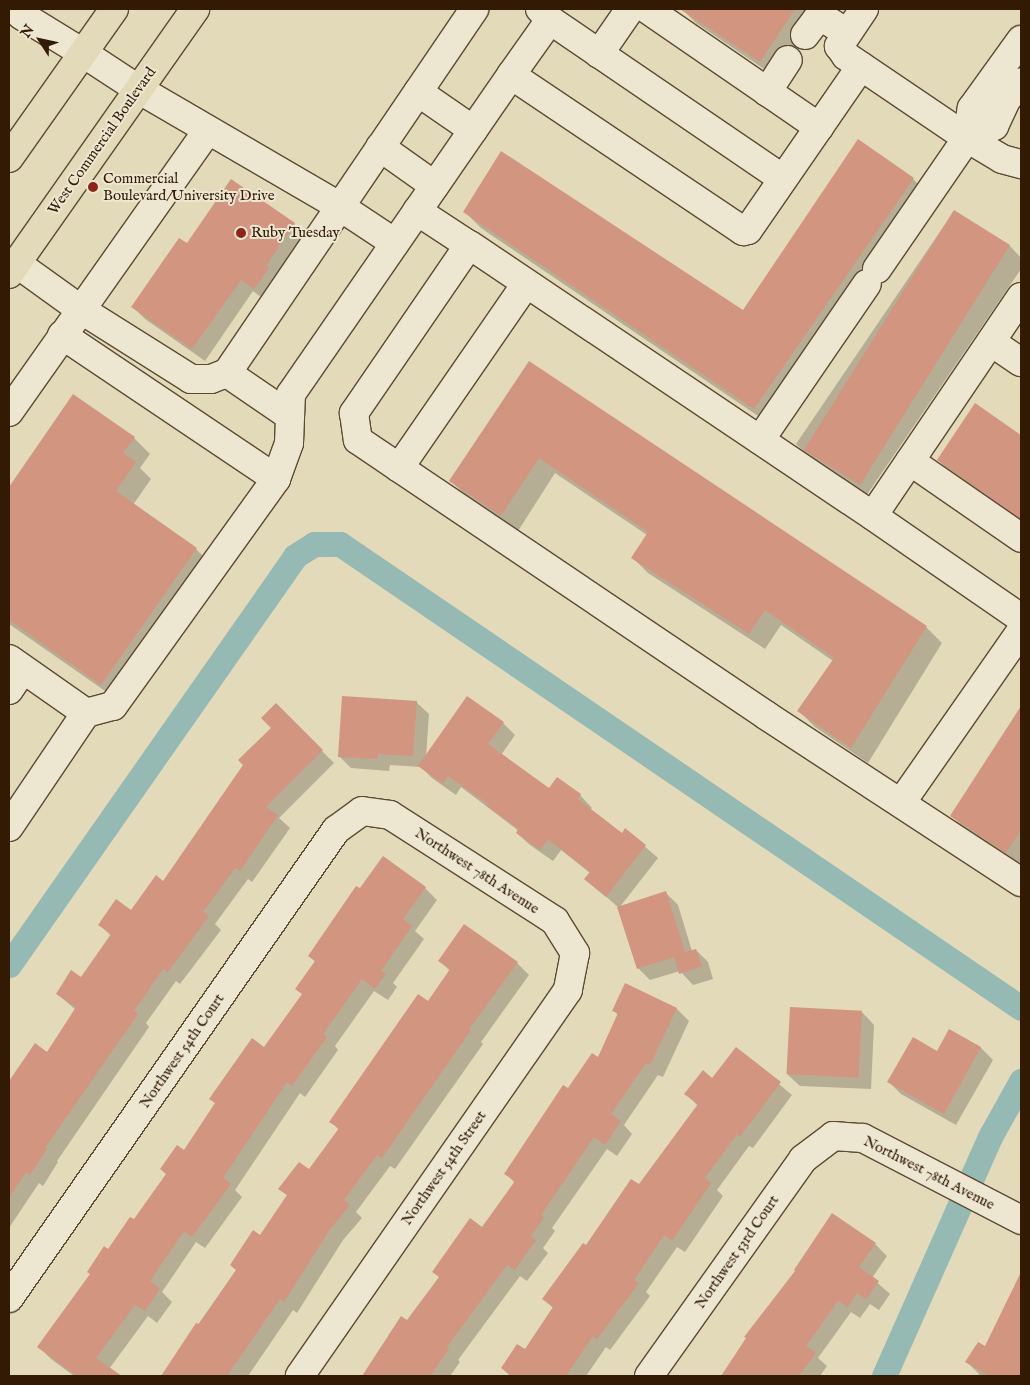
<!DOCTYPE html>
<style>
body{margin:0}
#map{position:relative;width:1030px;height:1385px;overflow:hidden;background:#e3daba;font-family:"IM FELL English",serif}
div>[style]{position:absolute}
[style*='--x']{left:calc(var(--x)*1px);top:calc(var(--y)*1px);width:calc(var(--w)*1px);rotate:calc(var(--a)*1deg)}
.shadow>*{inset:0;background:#0003}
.canal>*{height:25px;margin:-12.5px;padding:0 12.5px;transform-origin:12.5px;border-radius:12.5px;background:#95bab3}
.building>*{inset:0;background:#d2957f;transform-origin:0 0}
.roads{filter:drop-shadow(1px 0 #5e4a32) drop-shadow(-1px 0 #5e4a32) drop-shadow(0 1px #5e4a32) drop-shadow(0 -1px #5e4a32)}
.minor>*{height:28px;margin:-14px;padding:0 14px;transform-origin:14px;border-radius:14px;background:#ede7d2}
.highway>*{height:28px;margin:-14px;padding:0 14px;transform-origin:14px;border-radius:14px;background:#e3daba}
.dots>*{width:14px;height:14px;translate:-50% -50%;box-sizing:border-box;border:2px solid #ede7d2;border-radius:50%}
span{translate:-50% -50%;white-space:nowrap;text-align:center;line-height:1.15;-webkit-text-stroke:4px #ede7d2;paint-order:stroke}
.street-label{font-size:15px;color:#321a04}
.poi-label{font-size:15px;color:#321a04}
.left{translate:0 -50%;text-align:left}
.frame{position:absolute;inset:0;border:10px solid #321a04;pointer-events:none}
.north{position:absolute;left:15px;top:15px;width:50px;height:50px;-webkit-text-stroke:4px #ede7d2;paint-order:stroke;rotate:305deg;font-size:14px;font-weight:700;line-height:20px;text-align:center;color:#321a04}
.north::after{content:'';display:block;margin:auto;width:18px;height:22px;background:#321a04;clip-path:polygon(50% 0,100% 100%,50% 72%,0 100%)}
</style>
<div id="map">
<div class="shadow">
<div style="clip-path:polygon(682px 9px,822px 9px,776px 77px,696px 23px)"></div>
<div style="clip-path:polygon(913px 179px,929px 195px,770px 424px,481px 228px,465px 212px,744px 311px)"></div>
<div style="clip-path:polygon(954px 211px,1010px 246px,1021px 258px,1021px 269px,866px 496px,812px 460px,796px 444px)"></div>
<div style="clip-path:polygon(294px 224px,306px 236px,266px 301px,253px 291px,205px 361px,145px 319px,133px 307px,187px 245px)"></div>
<div style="clip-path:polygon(529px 363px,926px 627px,942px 643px,868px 763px,815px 727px,799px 711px,833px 661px,781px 625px,765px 649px,648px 573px,632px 557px,647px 535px,555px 473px,518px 531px,466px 496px,450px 480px)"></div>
<div style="clip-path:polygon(73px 396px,134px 438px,150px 454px,140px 468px,151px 479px,133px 505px,196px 549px,212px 565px,118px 700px,9px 624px,9px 489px)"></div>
<div style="clip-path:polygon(975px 405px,1021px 436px,1021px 523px,954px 476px,938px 460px)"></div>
<div style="clip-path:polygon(416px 702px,429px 714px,426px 757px,503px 723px,515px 735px,501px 755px,549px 790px,580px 795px,592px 808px,590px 810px,622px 835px,626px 830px,658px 858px,619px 908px,586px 879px,590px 873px,561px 850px,553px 861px,530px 845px,517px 833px,519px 831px,461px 787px,456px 795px,432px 778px,421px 767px,390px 765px,389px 771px,351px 768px,339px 756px)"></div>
<div style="clip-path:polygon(276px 705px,334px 763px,279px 818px,290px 828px,252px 882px,248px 879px,215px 924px,221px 930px,180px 984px,176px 981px,146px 1023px,149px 1027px,57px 1161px,58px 1162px,43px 1186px,39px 1183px,9px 1228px,9px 1083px,35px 1045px,47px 1053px,76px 1010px,57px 994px,82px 978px,111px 936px,100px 925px,131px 912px,164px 883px,273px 728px)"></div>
<div style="clip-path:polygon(1021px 708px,1021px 868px,968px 832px,952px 816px)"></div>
<div style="clip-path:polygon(425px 888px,437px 900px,415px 931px,424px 939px,393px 983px,397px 987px,388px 1000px,374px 991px,335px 1046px,338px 1050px,305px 1097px,300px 1093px,235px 1190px,242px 1197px,205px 1248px,196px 1242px,162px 1292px,172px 1302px,157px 1323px,148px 1316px,109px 1369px,116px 1376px,74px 1376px,51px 1359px,39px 1347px,108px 1251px,134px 1221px,185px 1152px,216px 1104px,211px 1099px,264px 1049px,303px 995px,297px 989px,316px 962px,309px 956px,360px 890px)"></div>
<div style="clip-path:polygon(666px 893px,678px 905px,692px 951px,696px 950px,708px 962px,713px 979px,693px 985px,680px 971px,650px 980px,638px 968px)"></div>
<div style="clip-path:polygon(440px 961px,517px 963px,529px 975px,481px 1042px,483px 1044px,395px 1169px,390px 1166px,356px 1212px,362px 1218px,343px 1240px,297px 1313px,293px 1310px,248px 1376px,162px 1376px,288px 1196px,280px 1189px,309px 1171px,339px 1130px,331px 1122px,428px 1003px,450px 971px)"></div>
<div style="clip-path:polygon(677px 1009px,689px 1021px,663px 1077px,658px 1075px,624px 1125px,632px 1134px,617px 1156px,607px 1149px,552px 1228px,555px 1231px,543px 1248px,548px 1253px,527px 1281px,520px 1276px,458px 1360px,460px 1362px,450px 1376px,368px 1376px,366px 1374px,482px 1228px,515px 1183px,506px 1174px,568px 1090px,598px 1059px,618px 1015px,614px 1011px)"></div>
<div style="clip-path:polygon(862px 1012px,874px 1025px,871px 1089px,800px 1086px,787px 1074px)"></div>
<div style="clip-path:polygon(950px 1030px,981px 1048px,993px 1060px,956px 1125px,901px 1094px,889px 1082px,937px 1053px)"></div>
<div style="clip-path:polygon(736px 1048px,792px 1095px,753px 1148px,749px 1146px,717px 1190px,723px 1196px,685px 1252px,677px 1247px,646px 1292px,650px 1296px,610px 1350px,606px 1347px,586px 1376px,508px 1376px,509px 1375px,502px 1368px,525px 1350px,553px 1308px,544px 1299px,639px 1186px,698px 1106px,686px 1094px,712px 1079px)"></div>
<div style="clip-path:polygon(875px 1244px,887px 1256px,872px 1278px,890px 1294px,879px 1310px,870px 1304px,860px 1318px,851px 1312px,818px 1358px,827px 1366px,820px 1376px,722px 1376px,748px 1339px)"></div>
<div style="clip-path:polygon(1020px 1278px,1021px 1376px,978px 1376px,979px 1374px,967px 1362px,985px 1348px)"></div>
</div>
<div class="canal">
<div style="--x:9;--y:965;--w:499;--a:-55"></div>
<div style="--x:295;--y:556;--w:22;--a:-32"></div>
<div style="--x:314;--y:544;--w:26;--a:0"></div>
<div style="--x:340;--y:544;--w:824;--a:34.27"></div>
<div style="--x:884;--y:1376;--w:264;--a:-66.1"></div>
<div style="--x:991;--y:1135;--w:62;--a:-60.9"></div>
</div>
<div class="building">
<div style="clip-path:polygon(680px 9px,795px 9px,760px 62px)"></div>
<div style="clip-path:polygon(858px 139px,914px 178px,754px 409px,463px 212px,501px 151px,743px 310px)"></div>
<div style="clip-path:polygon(231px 179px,295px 223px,266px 266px,269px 268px,254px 289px,241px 280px,192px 349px,131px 307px,179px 238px,187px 243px)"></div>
<div style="left:954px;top:210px;width:66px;height:283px;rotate:32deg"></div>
<div style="clip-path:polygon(529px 361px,927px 626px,851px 748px,797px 711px,834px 658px,765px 610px,749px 634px,631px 558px,648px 532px,539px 458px,501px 516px,449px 481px)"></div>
<div style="clip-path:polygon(73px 394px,135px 437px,123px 453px,136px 462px,116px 491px,197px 548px,101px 685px,9px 620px,9px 487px)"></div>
<div style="clip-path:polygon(975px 403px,1021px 435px,1021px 519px,937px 460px)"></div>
<div style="clip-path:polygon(342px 696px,417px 701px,413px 756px,378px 754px,377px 759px,338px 757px)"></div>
<div style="clip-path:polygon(467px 696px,504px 722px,488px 744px,549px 788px,557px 777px,581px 794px,578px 799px,622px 833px,625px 828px,646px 845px,606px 897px,584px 879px,590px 872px,548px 839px,540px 850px,516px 833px,518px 829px,487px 806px,488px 804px,448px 776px,443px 784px,418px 766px)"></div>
<div style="clip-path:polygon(276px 703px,323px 750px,266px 807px,278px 815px,240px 871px,235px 868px,203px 912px,209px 916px,168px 972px,163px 969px,134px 1011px,138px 1014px,45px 1148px,47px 1149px,30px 1175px,26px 1172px,9px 1198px,9px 1081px,35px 1043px,47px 1052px,76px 1007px,56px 994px,71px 970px,81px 977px,111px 934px,98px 925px,116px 899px,131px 910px,156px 875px,163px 881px,243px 765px,238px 760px,271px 728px,261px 718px)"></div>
<div style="clip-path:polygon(1021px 706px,1021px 830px,1006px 853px,950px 816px)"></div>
<div style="clip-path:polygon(383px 856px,426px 887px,403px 919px,412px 926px,381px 971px,386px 974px,375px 989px,362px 979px,323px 1034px,327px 1037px,292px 1086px,287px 1082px,223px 1178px,231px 1184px,192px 1237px,184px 1231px,150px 1281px,160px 1289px,145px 1311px,135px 1305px,96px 1358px,122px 1376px,77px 1376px,37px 1347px,90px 1274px,87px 1272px,104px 1246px,108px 1249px,130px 1217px,134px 1219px,166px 1174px,160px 1169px,177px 1145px,184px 1150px,215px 1103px,209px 1099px,252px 1038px,264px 1047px,302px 994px,295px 989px,315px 961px,308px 956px,356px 886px,360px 888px)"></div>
<div style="clip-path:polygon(666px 891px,685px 952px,696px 949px,702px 966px,679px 974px,674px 957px,637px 969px,617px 907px)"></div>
<div style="clip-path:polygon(464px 924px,518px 962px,469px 1029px,471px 1030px,382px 1158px,377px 1155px,344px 1200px,350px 1205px,331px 1228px,284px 1302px,280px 1299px,227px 1376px,161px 1376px,196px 1323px,199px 1324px,236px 1270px,230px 1265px,253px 1230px,260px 1235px,287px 1195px,278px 1189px,299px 1162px,309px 1169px,339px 1128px,329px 1122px,418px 994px,428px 1001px,450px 969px,438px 961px)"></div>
<div style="clip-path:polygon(625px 983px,677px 1008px,650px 1065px,646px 1063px,611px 1114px,621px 1121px,605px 1145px,594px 1137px,541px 1215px,544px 1218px,531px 1236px,536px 1240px,515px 1270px,507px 1265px,447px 1347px,449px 1349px,430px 1376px,362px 1376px,401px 1316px,407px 1320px,439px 1277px,432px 1272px,470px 1218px,482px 1227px,515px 1181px,504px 1174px,563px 1085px,568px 1088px,592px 1053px,598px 1057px,618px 1013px,612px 1011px)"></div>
<div style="left:790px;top:1007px;width:72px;height:67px;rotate:3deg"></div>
<div style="clip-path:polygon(949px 1029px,981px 1047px,944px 1114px,887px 1082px,913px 1037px,937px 1051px)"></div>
<div style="clip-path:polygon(736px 1047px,781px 1082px,740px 1137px,737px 1134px,705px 1178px,711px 1183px,672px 1241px,664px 1235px,634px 1280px,639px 1283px,597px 1339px,593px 1336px,566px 1376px,512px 1376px,501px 1368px,517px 1344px,525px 1349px,553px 1307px,542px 1299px,583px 1243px,586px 1245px,631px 1179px,639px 1184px,698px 1104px,684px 1094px,703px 1070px,712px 1078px)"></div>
<div style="clip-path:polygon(832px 1213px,876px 1243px,859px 1267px,879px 1281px,866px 1299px,857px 1293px,848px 1307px,838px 1301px,806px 1346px,816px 1353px,799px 1376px,721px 1376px,746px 1338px,744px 1337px,795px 1271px,794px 1270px)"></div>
<div style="clip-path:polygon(1021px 1272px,1021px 1376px,989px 1376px,965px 1362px,978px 1342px,985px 1346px)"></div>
</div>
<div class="roads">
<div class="minor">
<div style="--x:540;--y:9;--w:15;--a:48"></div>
<div style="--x:550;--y:20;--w:282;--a:34.3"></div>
<div style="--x:647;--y:9;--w:209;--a:34.5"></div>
<div style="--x:864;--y:9;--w:45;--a:124"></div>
<div style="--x:839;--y:46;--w:12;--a:55"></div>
<div style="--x:846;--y:56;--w:146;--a:34.1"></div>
<div style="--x:967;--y:138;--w:41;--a:31"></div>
<div style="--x:1002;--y:159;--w:20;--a:15"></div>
<div style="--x:21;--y:15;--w:73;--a:31.5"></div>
<div style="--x:83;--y:53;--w:66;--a:33.2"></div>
<div style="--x:138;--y:89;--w:233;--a:30.2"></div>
<div style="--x:339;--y:206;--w:67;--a:33.5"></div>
<div style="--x:805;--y:35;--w:20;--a:-53"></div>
<div style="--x:817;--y:19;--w:5;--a:-22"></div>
<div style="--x:822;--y:17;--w:30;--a:33"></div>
<div style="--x:599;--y:54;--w:55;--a:-55.4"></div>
<div style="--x:511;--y:75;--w:67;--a:-54.7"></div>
<div style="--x:418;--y:92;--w:67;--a:34.6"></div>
<div style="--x:767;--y:92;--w:38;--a:-57"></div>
<div style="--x:967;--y:138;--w:30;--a:-24"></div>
<div style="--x:994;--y:126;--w:29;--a:-65"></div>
<div style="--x:1006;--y:100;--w:23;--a:-50"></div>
<div style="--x:380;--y:147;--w:67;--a:35.3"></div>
<div style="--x:417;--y:211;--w:62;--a:33.2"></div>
<div style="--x:16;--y:263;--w:79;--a:35.7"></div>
<div style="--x:80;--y:309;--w:131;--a:32.2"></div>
<div style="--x:191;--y:379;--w:20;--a:0"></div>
<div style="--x:211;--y:379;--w:17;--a:-21"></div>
<div style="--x:227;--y:373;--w:440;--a:-55.8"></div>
<div style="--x:877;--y:269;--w:159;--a:-55.5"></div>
<div style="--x:967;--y:138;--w:30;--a:-81"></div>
<div style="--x:972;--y:108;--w:84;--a:-54.2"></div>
<div style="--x:1021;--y:297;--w:264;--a:124.1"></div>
<div style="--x:873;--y:516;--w:486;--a:-146.1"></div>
<div style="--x:469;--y:245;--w:204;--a:124.4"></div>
<div style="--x:354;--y:413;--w:27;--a:82"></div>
<div style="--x:358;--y:440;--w:493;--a:34"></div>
<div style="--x:767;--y:716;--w:303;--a:33.2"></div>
<div style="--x:62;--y:335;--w:258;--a:33.9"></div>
<div style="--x:991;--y:342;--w:36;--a:34"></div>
<div style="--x:227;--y:373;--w:76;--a:34.3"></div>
<div style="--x:9;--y:412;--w:345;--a:-54.8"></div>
<div style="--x:760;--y:440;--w:189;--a:-55.6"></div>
<div style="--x:910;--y:461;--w:135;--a:34.7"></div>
<div style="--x:399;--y:468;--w:224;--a:-55.4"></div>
<div style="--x:873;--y:516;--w:180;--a:34.6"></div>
<div style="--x:9;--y:659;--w:94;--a:35"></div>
<div style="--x:9;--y:690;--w:25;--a:-56"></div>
<div style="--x:901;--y:803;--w:210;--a:-55.1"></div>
<div style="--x:9;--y:827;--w:138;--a:-56"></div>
<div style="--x:86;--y:713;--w:28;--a:-15"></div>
<div style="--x:113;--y:706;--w:279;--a:-54.3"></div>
<div style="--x:276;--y:479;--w:38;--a:-70"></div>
<div style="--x:289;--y:443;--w:49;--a:-87.7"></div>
<div style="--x:291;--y:394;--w:388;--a:-55.4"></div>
<div style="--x:511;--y:75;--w:280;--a:33.9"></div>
<div style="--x:743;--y:231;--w:5;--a:-11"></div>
<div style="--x:748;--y:230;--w:199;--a:-55.4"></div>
<div style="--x:9;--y:1298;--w:571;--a:-55.06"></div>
<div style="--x:336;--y:830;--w:32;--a:-36"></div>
<div style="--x:362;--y:811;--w:28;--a:8"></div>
<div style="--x:390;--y:815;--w:196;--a:32.7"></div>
<div style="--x:555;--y:921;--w:38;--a:58"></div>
<div style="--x:575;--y:953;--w:38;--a:101"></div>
<div style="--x:568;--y:990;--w:470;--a:124.8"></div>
<div style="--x:649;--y:1376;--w:266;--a:-54.6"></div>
<div style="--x:803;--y:1159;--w:38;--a:-37"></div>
<div style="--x:833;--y:1136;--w:30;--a:4"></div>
<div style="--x:863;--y:1138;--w:178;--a:27.4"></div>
</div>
<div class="highway">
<div style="--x:9;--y:158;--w:182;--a:-54.8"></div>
<div style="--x:9;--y:274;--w:324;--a:-54.9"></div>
</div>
</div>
<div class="dots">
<div style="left:93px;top:187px;background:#8f2418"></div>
<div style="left:241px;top:233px;background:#8f2418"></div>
</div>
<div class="street-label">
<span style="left:102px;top:141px;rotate:-55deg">West Commercial Boulevard</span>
<span style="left:477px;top:871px;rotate:33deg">Northwest 78th Avenue</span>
<span style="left:182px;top:1051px;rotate:-55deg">Northwest 54th Court</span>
<span style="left:444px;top:1168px;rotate:-55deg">Northwest 54th Street</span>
<span style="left:929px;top:1173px;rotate:27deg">Northwest 78th Avenue</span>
<span style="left:737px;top:1252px;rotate:-55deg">Northwest 53rd Court</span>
</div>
<div class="poi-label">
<span class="left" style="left:103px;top:187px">Commercial<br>Boulevard/University Drive</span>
<span class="left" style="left:251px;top:233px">Ruby Tuesday</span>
</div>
<div class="frame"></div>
<div class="north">N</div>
</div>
